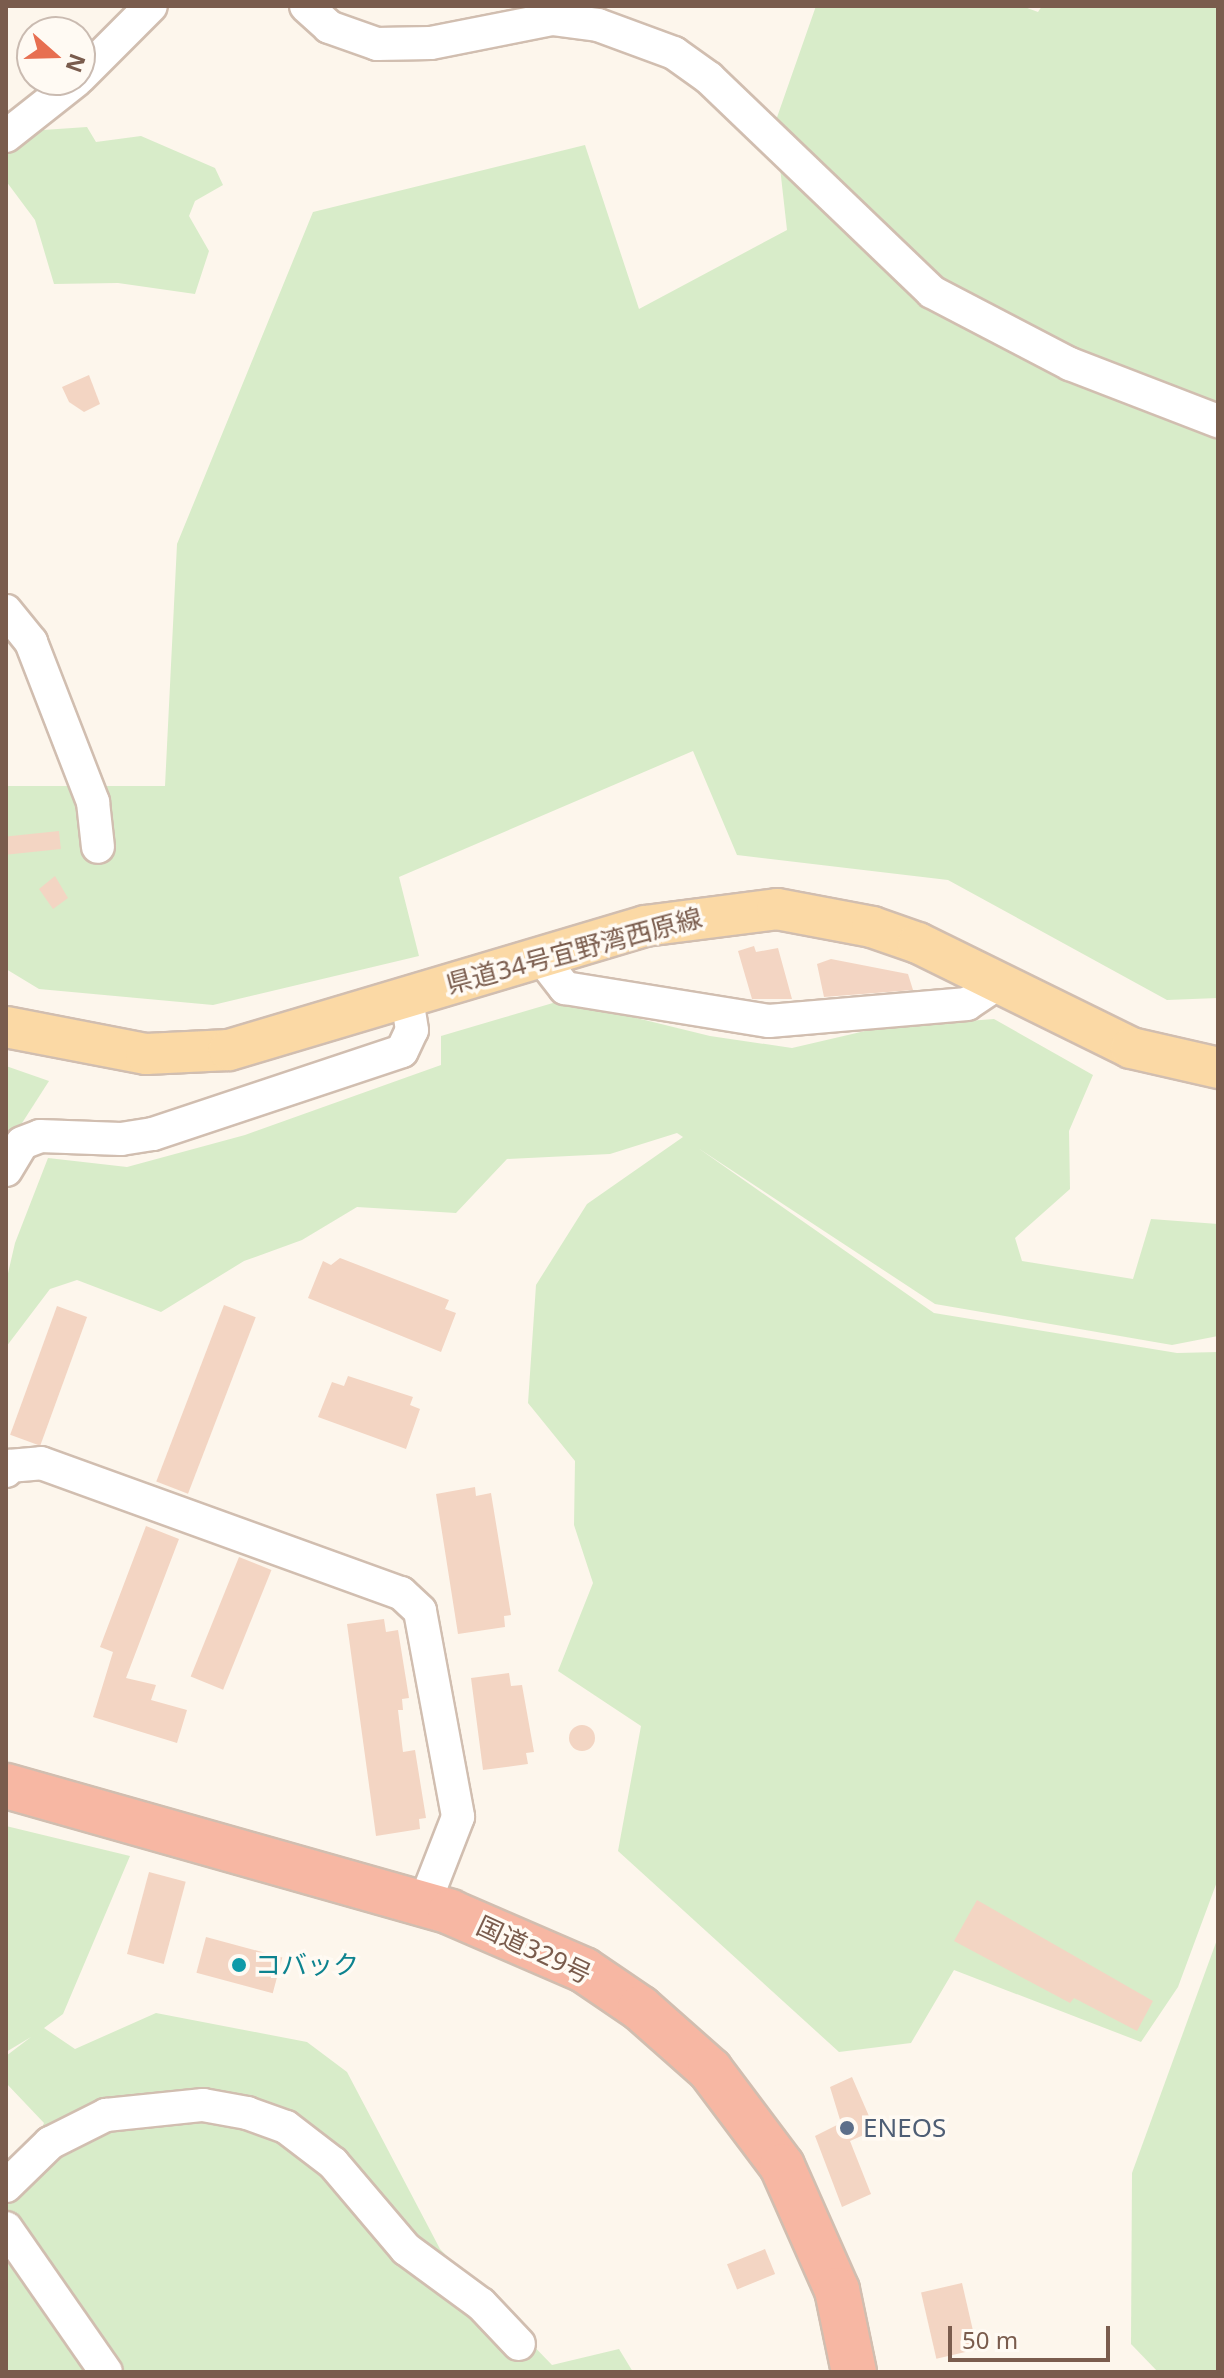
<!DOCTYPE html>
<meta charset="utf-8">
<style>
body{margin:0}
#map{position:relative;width:1224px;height:2378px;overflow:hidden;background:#fdf6ec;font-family:"Noto Sans","Noto Sans JP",sans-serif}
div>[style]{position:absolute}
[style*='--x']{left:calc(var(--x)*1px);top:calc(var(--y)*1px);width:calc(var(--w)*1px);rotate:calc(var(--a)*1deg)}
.green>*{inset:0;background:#d8ecc9}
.building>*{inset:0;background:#f3d5c3;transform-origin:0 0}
.round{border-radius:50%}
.roads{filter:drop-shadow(2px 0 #d1beb0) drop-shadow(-2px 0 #d1beb0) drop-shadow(0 2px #d1beb0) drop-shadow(0 -2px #d1beb0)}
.minor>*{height:32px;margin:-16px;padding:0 16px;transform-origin:16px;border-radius:16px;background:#fff}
.major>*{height:40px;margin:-20px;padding:0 20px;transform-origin:20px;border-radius:20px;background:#fbd9a5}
.highway>*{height:44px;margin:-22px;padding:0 22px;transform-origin:22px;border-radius:22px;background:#f7b7a3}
.dots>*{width:22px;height:22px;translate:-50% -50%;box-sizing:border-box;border:4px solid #fffaf3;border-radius:50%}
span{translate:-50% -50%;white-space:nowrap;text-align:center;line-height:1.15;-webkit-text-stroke:7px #fffaf3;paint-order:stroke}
.street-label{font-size:26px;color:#7a5c4d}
.culture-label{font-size:26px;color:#0d838f}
.left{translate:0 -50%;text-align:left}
.service-label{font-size:26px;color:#4e5e75}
.frame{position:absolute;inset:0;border:8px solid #7a5c4d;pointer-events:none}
.north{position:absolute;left:16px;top:16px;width:80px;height:80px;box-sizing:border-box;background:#fffaf3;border:2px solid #cabbb1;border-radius:50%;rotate:110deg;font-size:22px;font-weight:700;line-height:32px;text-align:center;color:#7a5c4d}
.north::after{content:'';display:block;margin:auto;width:28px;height:36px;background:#e76f51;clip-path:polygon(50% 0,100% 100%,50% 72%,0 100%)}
.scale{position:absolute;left:948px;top:2326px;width:162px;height:36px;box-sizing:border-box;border:4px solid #7a5c4d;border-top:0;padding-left:10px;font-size:24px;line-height:28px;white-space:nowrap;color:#7a5c4d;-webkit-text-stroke:6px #fffaf3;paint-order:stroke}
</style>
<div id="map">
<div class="green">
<div style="clip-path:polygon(816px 6px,1022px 6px,1038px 12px,1042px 6px,1218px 6px,1218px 998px,1167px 1000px,948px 880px,737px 855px,693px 751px,399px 877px,419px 956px,213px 1005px,39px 989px,6px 969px,6px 786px,165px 786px,177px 544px,313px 212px,585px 145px,639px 309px,787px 230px,775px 123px)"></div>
<div style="clip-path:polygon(87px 127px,96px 142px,141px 136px,215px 168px,223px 185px,195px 201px,189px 216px,209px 251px,195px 294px,118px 283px,54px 284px,35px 220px,6px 181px,6px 155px,43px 130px)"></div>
<div style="clip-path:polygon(563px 1000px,710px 1036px,792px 1048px,878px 1028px,994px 1019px,1093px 1075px,1069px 1131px,1070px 1189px,1015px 1238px,1022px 1261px,1133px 1279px,1151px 1219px,1218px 1224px,1218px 1336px,1172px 1345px,935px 1304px,698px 1148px,934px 1313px,1177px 1353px,1218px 1352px,1218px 1879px,1178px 1987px,1141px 2042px,954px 1970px,911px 2043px,839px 2052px,618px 1851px,641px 1726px,558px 1671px,593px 1583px,574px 1525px,575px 1461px,528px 1403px,536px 1285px,587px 1204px,683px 1137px,677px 1133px,610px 1154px,507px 1159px,456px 1213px,357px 1207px,302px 1240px,244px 1261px,161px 1312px,77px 1280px,50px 1289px,6px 1347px,6px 1282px,15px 1243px,48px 1158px,127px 1167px,245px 1135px,441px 1065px,441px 1036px)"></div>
<div style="clip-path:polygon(6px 1066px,49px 1081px,6px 1148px)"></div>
<div style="clip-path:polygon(6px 1826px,130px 1856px,63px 2014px,44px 2028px,75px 2049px,156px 2013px,307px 2042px,347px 2072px,440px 2249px,552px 2365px,619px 2349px,633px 2372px,125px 2372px,6px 2209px,44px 2123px,6px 2083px,6px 2056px,31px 2037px,6px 2052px)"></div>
<div style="clip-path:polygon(1218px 1937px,1218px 2372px,1158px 2372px,1131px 2344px,1132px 2173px)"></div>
<div style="clip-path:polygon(6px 2260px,85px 2372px,6px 2372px)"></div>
</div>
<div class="building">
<div style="clip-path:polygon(89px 375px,100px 404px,84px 412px,69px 402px,62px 387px)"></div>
<div style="left:59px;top:831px;width:18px;height:53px;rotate:84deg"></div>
<div style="clip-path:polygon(55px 876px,68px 898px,53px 909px,39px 889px)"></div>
<div style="clip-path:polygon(754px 946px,756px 952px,778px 948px,792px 999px,752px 999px,738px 951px)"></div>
<div style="clip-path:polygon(831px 959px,908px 974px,913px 990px,824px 997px,817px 964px)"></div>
<div style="clip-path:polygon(340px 1258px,449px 1300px,445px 1309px,456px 1313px,441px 1352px,308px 1298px,323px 1261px,331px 1265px)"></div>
<div style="left:224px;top:1305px;width:34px;height:189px;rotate:21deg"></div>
<div style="left:57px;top:1306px;width:32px;height:137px;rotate:20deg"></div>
<div style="clip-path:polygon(348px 1376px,413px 1397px,410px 1405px,420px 1409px,406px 1449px,318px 1417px,332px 1382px,344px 1386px)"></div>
<div style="clip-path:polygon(475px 1487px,476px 1496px,491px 1493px,511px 1615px,504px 1616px,505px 1627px,458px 1634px,436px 1494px)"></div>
<div style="clip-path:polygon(146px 1526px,179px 1539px,126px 1678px,156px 1685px,151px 1700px,187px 1710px,177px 1743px,93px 1717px,113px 1652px,100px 1647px)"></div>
<div style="left:239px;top:1557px;width:35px;height:129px;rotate:22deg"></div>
<div style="clip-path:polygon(384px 1619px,386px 1632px,398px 1630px,409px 1698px,402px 1699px,403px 1710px,398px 1710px,403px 1752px,415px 1750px,426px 1818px,419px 1819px,420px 1829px,376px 1836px,347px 1624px)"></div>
<div style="clip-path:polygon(509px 1673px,511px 1686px,522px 1685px,534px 1752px,526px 1753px,528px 1764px,483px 1770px,471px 1678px)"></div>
<div class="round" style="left:569px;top:1725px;width:26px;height:26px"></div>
<div style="left:149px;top:1872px;width:38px;height:85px;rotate:15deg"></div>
<div style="clip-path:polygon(977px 1900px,1153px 2001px,1137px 2031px,1074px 1998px,1070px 2003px,954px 1941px)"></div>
<div style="left:206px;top:1937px;width:79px;height:37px;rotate:15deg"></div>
<div style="clip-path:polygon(852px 2077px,875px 2130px,850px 2141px,871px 2194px,842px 2207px,815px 2136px,841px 2123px,830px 2087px)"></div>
<div style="left:765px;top:2249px;width:27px;height:41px;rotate:68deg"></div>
<div style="left:962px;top:2283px;width:68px;height:42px;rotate:77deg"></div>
</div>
<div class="roads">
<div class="minor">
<div style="--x:306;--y:6;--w:31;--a:42"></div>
<div style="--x:329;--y:27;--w:51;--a:19.5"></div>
<div style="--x:377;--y:44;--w:54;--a:-1.1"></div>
<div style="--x:431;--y:43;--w:123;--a:-11.2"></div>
<div style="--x:552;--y:19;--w:46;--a:7.4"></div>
<div style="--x:598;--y:25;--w:81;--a:20.2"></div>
<div style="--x:674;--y:53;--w:43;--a:35.5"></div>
<div style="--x:709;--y:78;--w:309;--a:43.8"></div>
<div style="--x:932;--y:292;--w:156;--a:27.6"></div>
<div style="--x:1070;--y:364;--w:159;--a:21.1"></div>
<div style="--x:80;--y:77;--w:100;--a:-45"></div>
<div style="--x:6;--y:136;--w:90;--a:-38.3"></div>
<div style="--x:6;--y:611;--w:40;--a:51"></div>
<div style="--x:31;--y:642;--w:172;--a:68.8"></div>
<div style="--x:93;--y:802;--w:45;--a:83.7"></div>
<div style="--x:540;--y:956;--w:41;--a:52"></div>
<div style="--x:565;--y:988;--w:207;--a:9.2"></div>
<div style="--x:769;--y:1021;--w:199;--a:-4.9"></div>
<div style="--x:967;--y:1004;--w:36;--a:-34"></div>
<div style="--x:6;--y:1170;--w:31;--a:-59"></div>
<div style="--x:22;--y:1143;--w:19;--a:-21"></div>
<div style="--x:40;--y:1136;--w:81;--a:2.1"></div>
<div style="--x:121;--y:1139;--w:32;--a:-9"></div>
<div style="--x:153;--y:1134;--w:262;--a:-18.4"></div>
<div style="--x:402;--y:1051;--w:23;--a:-65"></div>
<div style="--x:412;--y:1030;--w:33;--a:-99"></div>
<div style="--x:6;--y:1471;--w:6;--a:-59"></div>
<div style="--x:9;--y:1466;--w:32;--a:-5"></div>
<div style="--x:41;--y:1463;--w:383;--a:19.9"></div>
<div style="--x:401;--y:1593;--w:26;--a:43"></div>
<div style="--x:420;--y:1611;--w:209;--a:79.5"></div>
<div style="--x:458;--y:1817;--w:93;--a:111.3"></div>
<div style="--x:6;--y:2186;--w:62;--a:-44.3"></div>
<div style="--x:50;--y:2143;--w:63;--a:-26.6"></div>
<div style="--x:106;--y:2115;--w:98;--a:-5.9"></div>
<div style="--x:203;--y:2105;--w:45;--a:10.3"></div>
<div style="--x:247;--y:2113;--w:41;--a:19.7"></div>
<div style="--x:286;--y:2127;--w:59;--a:37.5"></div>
<div style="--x:333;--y:2163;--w:113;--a:49.7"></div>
<div style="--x:406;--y:2249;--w:93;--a:36.3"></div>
<div style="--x:481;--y:2304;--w:55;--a:46.5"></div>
<div style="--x:6;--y:2228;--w:175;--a:55.2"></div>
</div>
<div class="major">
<div style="--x:6;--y:1027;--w:143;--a:10.9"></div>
<div style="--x:146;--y:1054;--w:83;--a:-2.8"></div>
<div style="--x:229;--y:1050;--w:434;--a:-16.6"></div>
<div style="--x:645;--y:926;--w:133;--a:-7.3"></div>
<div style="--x:777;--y:909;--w:97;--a:10.7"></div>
<div style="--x:872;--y:927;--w:49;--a:19.2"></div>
<div style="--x:918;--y:943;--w:237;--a:26.2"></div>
<div style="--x:1131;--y:1048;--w:89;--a:12.9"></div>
</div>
<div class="highway">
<div style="--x:6;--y:1786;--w:462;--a:15.8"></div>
<div style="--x:450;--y:1912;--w:146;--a:23.4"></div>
<div style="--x:584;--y:1970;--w:68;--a:34.2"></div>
<div style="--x:640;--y:2008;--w:94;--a:41.5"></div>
<div style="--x:710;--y:2070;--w:120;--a:53.1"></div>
<div style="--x:782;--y:2166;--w:136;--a:66.1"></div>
<div style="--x:837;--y:2290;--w:84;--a:78.3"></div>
</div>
</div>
<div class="dots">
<div style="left:239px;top:1965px;background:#0f9aa8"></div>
<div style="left:847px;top:2128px;background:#5c6f8a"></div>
</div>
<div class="street-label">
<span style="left:574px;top:951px;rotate:-15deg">県道34号宜野湾西原線</span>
<span style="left:534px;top:1950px;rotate:25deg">国道329号</span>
</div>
<div class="culture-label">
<span class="left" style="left:255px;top:1965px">コバック</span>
</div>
<div class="service-label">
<span class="left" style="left:863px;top:2128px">ENEOS</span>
</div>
<div class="frame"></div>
<div class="north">N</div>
<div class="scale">50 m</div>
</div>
